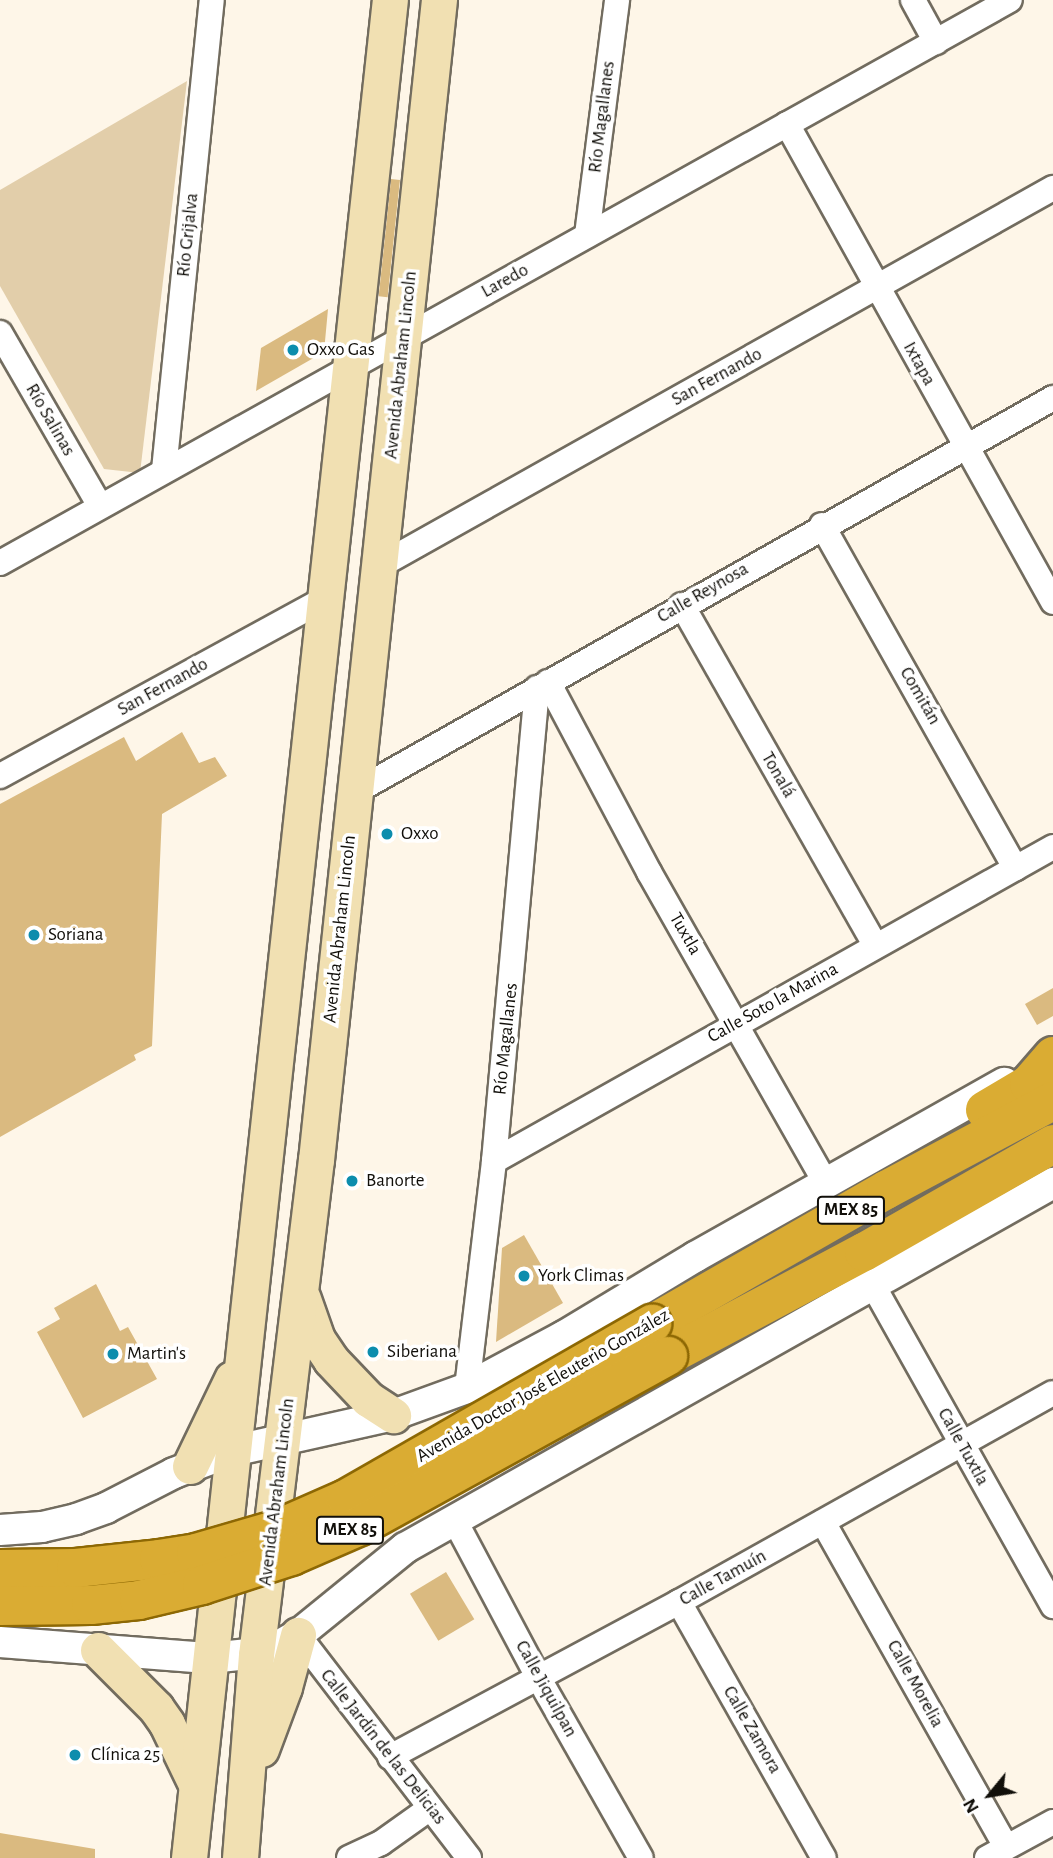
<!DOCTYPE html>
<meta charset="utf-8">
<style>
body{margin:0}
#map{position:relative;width:1053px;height:1858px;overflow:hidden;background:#fef6e8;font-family:"Alegreya Sans",sans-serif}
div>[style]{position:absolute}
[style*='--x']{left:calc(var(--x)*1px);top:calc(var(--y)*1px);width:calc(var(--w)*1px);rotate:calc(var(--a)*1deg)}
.green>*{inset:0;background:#e2ceaa}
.building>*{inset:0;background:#daba80;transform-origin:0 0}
.roads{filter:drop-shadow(2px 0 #726c5f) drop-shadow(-2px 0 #726c5f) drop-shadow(0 2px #726c5f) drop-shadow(0 -2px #726c5f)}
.minor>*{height:24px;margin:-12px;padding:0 12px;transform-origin:12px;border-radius:12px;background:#fff}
.tertiary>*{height:30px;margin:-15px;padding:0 15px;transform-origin:15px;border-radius:15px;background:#fff}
.secondary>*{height:35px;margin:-17.5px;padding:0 17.5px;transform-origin:17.5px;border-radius:17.5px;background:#f1e0b2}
.trunk>*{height:38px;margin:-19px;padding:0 19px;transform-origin:19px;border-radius:19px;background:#daac33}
.bridges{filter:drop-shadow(2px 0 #8d6804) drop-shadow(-2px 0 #8d6804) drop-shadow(0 2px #8d6804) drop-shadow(0 -2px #8d6804)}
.trunk-bridge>*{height:38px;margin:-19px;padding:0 19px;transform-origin:19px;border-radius:19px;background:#daac33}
.dots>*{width:19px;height:19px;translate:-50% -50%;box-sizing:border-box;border:4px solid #fff;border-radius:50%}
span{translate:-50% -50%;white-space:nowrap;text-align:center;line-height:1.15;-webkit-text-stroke:7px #fff;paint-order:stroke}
.shield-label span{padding:2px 5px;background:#fff;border:2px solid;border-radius:5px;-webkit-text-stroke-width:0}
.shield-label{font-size:18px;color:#110f0a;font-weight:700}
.street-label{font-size:19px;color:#110f0a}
.poi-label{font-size:19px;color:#110f0a}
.left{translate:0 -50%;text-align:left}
.north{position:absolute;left:955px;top:1760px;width:70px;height:70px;-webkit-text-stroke:5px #fff;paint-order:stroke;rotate:240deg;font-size:19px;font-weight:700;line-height:28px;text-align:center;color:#110f0a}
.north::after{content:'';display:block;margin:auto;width:24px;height:32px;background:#110f0a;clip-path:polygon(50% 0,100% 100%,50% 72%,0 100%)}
</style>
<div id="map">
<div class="green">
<div style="clip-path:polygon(187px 81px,140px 473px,104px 469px,0 286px,0 190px)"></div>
</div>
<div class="building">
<div style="left:391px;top:179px;width:9px;height:118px;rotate:6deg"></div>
<div style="clip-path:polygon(328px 309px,324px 352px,256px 391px,261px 348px)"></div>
<div style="clip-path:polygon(182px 732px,199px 763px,215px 757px,227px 776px,162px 814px,152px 1046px,134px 1055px,136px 1060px,0 1137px,0 804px,124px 737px,136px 761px)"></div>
<div style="clip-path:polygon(1053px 988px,1053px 1016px,1037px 1025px,1025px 1004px)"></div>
<div style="clip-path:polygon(524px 1235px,563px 1303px,496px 1342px,502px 1248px)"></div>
<div style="clip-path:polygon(96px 1284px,120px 1331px,128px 1327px,157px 1379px,83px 1418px,37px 1332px,60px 1319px,54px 1308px)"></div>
<div style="left:446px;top:1572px;width:55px;height:42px;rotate:59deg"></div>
<div style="clip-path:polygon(0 1833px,95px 1849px,95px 1858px,0 1858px)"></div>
</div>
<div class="roads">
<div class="minor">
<div style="--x:913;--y:0;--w:48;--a:61.3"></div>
<div style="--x:787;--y:124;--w:547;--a:60.9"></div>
<div style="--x:587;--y:235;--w:237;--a:-82.7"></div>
<div style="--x:0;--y:333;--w:200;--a:60"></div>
<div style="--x:164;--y:470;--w:472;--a:-84.2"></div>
<div style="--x:822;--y:525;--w:394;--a:60.6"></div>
<div style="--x:0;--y:563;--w:1156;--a:-29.14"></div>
<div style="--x:381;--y:565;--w:771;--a:-29.29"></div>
<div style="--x:682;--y:605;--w:391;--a:60.4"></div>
<div style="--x:548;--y:682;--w:215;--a:62"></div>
<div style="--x:649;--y:872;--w:358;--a:60.4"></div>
<div style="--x:0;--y:776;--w:370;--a:-28.6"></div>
<div style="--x:355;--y:792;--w:802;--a:-29.44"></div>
<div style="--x:494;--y:1161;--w:641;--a:-29.32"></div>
<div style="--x:874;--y:1287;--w:366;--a:60.7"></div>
<div style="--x:467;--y:1388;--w:229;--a:-83.2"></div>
<div style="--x:494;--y:1161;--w:475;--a:-84.8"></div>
<div style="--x:454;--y:1519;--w:179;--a:62"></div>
<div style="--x:538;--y:1677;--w:208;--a:60.4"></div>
<div style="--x:823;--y:1522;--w:373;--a:60.6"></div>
<div style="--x:679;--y:1602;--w:294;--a:60.5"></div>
<div style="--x:298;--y:1635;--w:281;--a:52.5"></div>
<div style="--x:390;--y:1757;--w:328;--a:-28.2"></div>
<div style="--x:679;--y:1602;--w:428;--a:-29.2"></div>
<div style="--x:349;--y:1858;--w:35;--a:-25"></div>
<div style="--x:381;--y:1843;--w:60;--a:-35.5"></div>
<div style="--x:987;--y:1858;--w:75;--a:-28.6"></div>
</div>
<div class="tertiary">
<div style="--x:0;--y:1530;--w:42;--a:-4.1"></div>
<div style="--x:42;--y:1527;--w:35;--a:-13"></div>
<div style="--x:76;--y:1519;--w:32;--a:-20"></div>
<div style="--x:106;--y:1508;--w:76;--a:-27.2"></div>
<div style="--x:174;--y:1473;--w:62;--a:-20.8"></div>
<div style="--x:232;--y:1451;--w:165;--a:-12.6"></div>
<div style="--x:393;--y:1415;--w:79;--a:-20"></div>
<div style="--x:467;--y:1388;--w:110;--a:-28.2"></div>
<div style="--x:564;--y:1336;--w:153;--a:-31.1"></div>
<div style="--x:695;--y:1257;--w:355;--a:-29.4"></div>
<div style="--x:0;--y:1642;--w:211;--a:4.4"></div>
<div style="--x:210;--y:1658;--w:58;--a:-5.9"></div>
<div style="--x:268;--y:1652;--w:34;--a:-30"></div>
<div style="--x:298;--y:1635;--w:138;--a:-39.1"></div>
<div style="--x:405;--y:1548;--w:744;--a:-29.39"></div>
</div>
<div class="secondary">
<div style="--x:303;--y:1299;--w:42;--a:70.7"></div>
<div style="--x:317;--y:1339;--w:25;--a:56"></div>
<div style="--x:331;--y:1360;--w:54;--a:46.5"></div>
<div style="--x:368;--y:1399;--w:30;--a:33"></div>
<div style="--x:190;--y:1466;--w:97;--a:-64.2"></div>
<div style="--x:98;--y:1650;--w:82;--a:45"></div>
<div style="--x:156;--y:1708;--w:19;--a:55"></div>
<div style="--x:167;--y:1724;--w:67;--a:64.2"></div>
<div style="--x:261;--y:1749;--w:66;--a:-69.6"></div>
<div style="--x:284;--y:1687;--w:54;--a:-74.9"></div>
<div style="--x:189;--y:1858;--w:1869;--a:-83.83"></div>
<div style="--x:240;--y:1858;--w:204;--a:-85.5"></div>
<div style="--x:256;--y:1655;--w:499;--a:-83.1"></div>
<div style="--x:316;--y:1160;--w:1167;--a:-83.95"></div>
</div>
<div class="trunk">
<div style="--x:985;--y:1110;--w:51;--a:-30.6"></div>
<div style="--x:1029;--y:1084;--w:37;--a:-49"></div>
<div style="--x:652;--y:1324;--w:270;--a:-29.8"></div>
<div style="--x:886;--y:1190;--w:189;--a:-28.1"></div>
<div style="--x:668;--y:1356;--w:222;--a:-28"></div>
<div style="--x:864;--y:1252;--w:218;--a:-29.7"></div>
</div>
</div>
<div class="bridges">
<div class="trunk-bridge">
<div style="--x:0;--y:1569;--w:76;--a:-0.8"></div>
<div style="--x:76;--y:1568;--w:83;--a:-6.2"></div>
<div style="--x:159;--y:1559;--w:37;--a:-9"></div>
<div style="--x:196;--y:1553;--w:85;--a:-16.3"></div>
<div style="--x:278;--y:1529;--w:74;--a:-23.8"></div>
<div style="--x:346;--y:1499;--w:353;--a:-29.8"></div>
<div style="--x:0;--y:1606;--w:91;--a:-0.6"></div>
<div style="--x:91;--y:1605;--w:48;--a:-5.9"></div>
<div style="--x:139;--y:1600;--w:65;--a:-13.4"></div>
<div style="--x:202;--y:1585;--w:94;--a:-18"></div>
<div style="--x:291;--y:1556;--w:75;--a:-23.5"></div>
<div style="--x:360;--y:1526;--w:352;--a:-28.9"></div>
</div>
</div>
<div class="dots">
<div style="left:293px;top:350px;background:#0c8dad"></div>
<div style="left:387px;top:834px;background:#0c8dad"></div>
<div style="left:34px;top:935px;background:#0c8dad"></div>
<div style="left:352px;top:1181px;background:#0c8dad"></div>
<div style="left:524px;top:1276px;background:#0c8dad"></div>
<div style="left:373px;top:1352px;background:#0c8dad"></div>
<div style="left:113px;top:1354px;background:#0c8dad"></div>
<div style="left:75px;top:1755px;background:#0c8dad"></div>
</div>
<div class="shield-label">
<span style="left:851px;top:1210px">MEX 85</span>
<span style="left:350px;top:1530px">MEX 85</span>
</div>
<div class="street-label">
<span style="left:602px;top:117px;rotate:-83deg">Río Magallanes</span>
<span style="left:188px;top:235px;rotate:-84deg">Río Grijalva</span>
<span style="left:505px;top:281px;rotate:-29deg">Laredo</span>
<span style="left:919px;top:364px;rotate:61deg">Ixtapa</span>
<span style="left:401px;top:365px;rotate:-84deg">Avenida Abraham Lincoln</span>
<span style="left:717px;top:377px;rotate:-29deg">San Fernando</span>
<span style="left:50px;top:420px;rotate:60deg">Río Salinas</span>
<span style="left:703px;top:593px;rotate:-30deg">Calle Reynosa</span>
<span style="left:163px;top:687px;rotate:-29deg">San Fernando</span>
<span style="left:920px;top:696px;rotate:60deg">Comitán</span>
<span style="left:778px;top:775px;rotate:60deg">Tonalá</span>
<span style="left:340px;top:929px;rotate:-84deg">Avenida Abraham Lincoln</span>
<span style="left:685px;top:934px;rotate:60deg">Tuxtla</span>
<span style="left:773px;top:1003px;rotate:-29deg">Calle Soto la Marina</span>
<span style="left:506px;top:1039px;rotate:-84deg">Río Magallanes</span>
<span style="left:543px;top:1386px;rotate:-30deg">Avenida Doctor José Eleuterio González</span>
<span style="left:963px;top:1447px;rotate:61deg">Calle Tuxtla</span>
<span style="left:277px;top:1492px;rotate:-83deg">Avenida Abraham Lincoln</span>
<span style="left:723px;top:1578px;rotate:-29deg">Calle Tamuín</span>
<span style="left:915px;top:1684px;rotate:61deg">Calle Morelia</span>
<span style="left:546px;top:1689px;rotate:61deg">Calle Jiquilpan</span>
<span style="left:752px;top:1730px;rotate:60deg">Calle Zamora</span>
<span style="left:383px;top:1747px;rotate:52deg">Calle Jardín de las Delicias</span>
</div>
<div class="poi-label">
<span class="left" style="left:307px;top:350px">Oxxo Gas</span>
<span class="left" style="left:401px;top:834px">Oxxo</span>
<span class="left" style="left:48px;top:935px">Soriana</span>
<span class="left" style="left:366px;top:1181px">Banorte</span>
<span class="left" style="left:538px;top:1276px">York Climas</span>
<span class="left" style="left:387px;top:1352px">Siberiana</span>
<span class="left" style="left:127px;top:1354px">Martin's</span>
<span class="left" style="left:91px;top:1755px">Clínica 25</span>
</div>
<div class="north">N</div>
</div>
